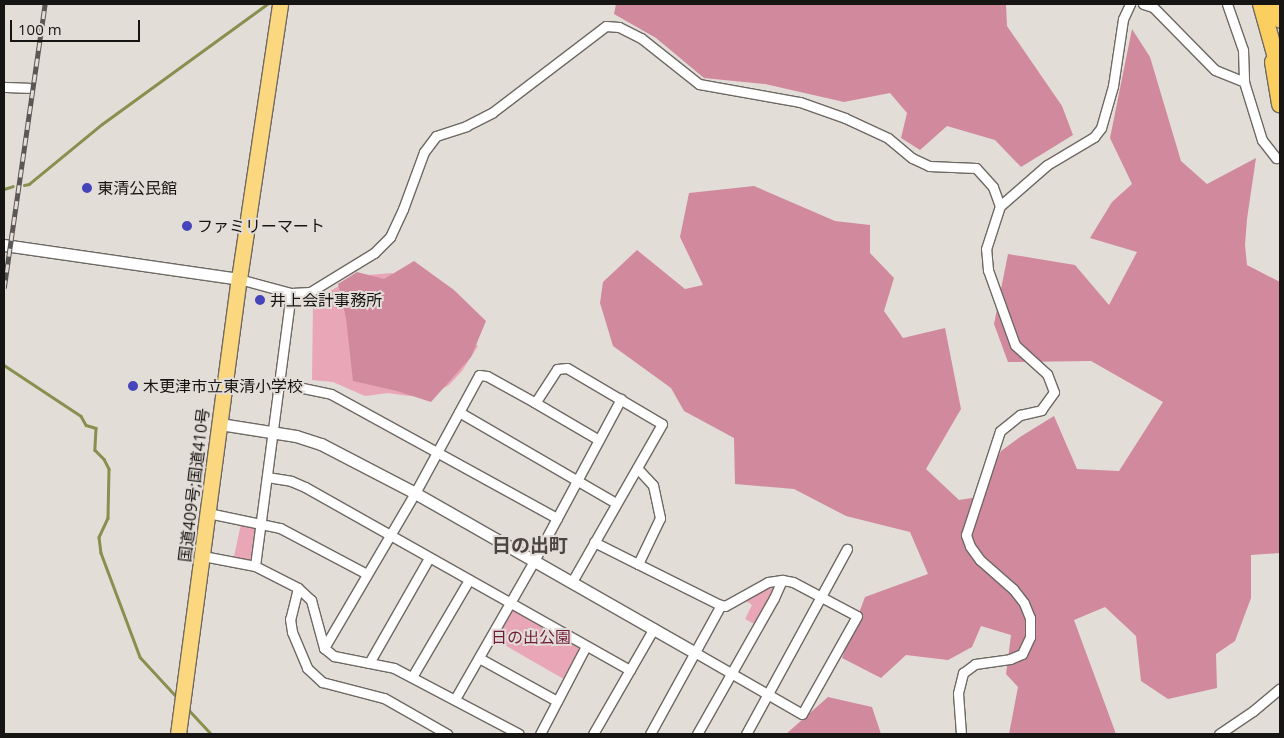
<!DOCTYPE html>
<meta charset="utf-8">
<style>
body{margin:0}
#map{position:relative;width:1284px;height:738px;overflow:hidden;background:#e3ddd7;font-family:"Open Sans","Noto Sans JP",sans-serif}
div>[style]{position:absolute}
[style*='--x']{left:calc(var(--x)*1px);top:calc(var(--y)*1px);width:calc(var(--w)*1px);rotate:calc(var(--a)*1deg)}
.green>*{inset:0;background:#e8a6b7;transform-origin:0 0}
.forest>*{inset:0;background:#d1899d}
.stream>*{height:2.5px;margin:-1.25px;padding:0 1.25px;transform-origin:1.25px;border-radius:1.25px;background:#87904e}
.roads{filter:drop-shadow(1px 0 #6e6863) drop-shadow(-1px 0 #6e6863) drop-shadow(0 1px #6e6863) drop-shadow(0 -1px #6e6863)}
.minor>*{height:9px;margin:-4.5px;padding:0 4.5px;transform-origin:4.5px;border-radius:4.5px;background:#fff}
.tertiary>*{height:11px;margin:-5.5px;padding:0 5.5px;transform-origin:5.5px;border-radius:5.5px;background:#fff}
.trunk>*{height:15px;margin:-7.5px;padding:0 7.5px;transform-origin:7.5px;border-radius:7.5px;background:#fbd880}
.motorway>*{height:16px;margin:-8px;padding:0 8px;transform-origin:8px;border-radius:8px;background:#facf60}
.rail>*{height:4.5px;margin-top:-2.25px;transform-origin:0;background:repeating-linear-gradient(90deg,#e3ddd7 0 8px,#5b5754 0 16px);box-sizing:border-box;border-block:1px solid #5b5754}
.dots>*{width:14px;height:14px;translate:-50% -50%;box-sizing:border-box;border:2px solid #e3ddd7;border-radius:50%}
span{translate:-50% -50%;white-space:nowrap;text-align:center;line-height:1.15;-webkit-text-stroke:4px #e3ddd7;paint-order:stroke}
.poi-label{font-size:16px;color:#171513}
.left{translate:0 -50%;text-align:left}
.street-label{font-size:16px;color:#171513}
.park-label{font-size:16px;color:#711c3c}
.quarter-label{font-size:19px;color:#4b4541;font-weight:700}
.frame{position:absolute;inset:0;border:5px solid #171513;pointer-events:none}
.scale{position:absolute;left:10px;top:20px;width:130px;height:22px;box-sizing:border-box;border:2px solid #171513;border-top:0;padding-left:6px;font-size:15px;line-height:18px;white-space:nowrap;color:#171513;-webkit-text-stroke:4px #e3ddd7;paint-order:stroke}
</style>
<div id="map">
<div class="green">
<div style="clip-path:polygon(392px 273px,478px 346px,462px 371px,449px 385px,430px 396px,409px 396px,388px 393px,365px 396px,333px 382px,312px 380px,313px 301px,356px 276px)"></div>
<div style="left:242px;top:519px;width:19px;height:43px;rotate:12deg"></div>
<div style="clip-path:polygon(782px 580px,758px 626px,745px 619px,752px 605px,740px 597px)"></div>
<div style="left:510px;top:603px;width:87px;height:39px;rotate:30deg"></div>
</div>
<div class="forest">
<div style="clip-path:polygon(616px 4px,1006px 4px,1007px 26px,1062px 106px,1073px 135px,1021px 167px,995px 140px,947px 126px,920px 150px,901px 138px,907px 113px,890px 93px,844px 102px,765px 84px,704px 78px,656px 38px,614px 14px)"></div>
<div style="clip-path:polygon(1132px 29px,1150px 57px,1181px 161px,1207px 184px,1256px 158px,1247px 219px,1245px 245px,1247px 265px,1280px 282px,1280px 553px,1251px 555px,1251px 598px,1235px 641px,1216px 654px,1217px 688px,1168px 699px,1141px 681px,1136px 636px,1105px 607px,1074px 620px,1116px 734px,1009px 734px,1018px 687px,1006px 674px,1011px 635px,981px 626px,972px 647px,948px 660px,906px 655px,881px 678px,842px 658px,865px 597px,928px 574px,910px 532px,846px 516px,794px 489px,735px 484px,734px 438px,684px 411px,671px 388px,613px 346px,600px 303px,603px 282px,637px 250px,685px 289px,703px 285px,680px 237px,689px 193px,754px 186px,835px 221px,870px 225px,870px 253px,894px 278px,884px 311px,903px 338px,945px 328px,961px 409px,926px 469px,959px 500px,978px 497px,1001px 451px,1020px 437px,1054px 416px,1077px 469px,1119px 471px,1163px 402px,1091px 361px,1008px 362px,994px 324px,1008px 254px,1075px 265px,1109px 305px,1137px 252px,1090px 238px,1112px 202px,1132px 184px,1110px 138px)"></div>
<div style="clip-path:polygon(414px 261px,454px 290px,486px 321px,471px 357px,431px 402px,397px 391px,353px 381px,346px 318px,338px 284px,357px 272px,384px 279px)"></div>
<div style="clip-path:polygon(828px 697px,872px 707px,881px 734px,786px 734px)"></div>
</div>
<div class="stream">
<div style="--x:24;--y:185;--w:5;--a:-11"></div>
<div style="--x:29;--y:184;--w:94;--a:-39.4"></div>
<div style="--x:102;--y:124;--w:204;--a:-36"></div>
<div style="--x:4;--y:189;--w:9;--a:-18"></div>
<div style="--x:4;--y:365;--w:92;--a:33.5"></div>
<div style="--x:81;--y:416;--w:10;--a:61"></div>
<div style="--x:86;--y:425;--w:10;--a:17"></div>
<div style="--x:96;--y:428;--w:22;--a:93"></div>
<div style="--x:95;--y:450;--w:13;--a:45"></div>
<div style="--x:104;--y:459;--w:11;--a:63"></div>
<div style="--x:109;--y:469;--w:49;--a:91.2"></div>
<div style="--x:108;--y:518;--w:21;--a:115"></div>
<div style="--x:99;--y:537;--w:16;--a:83"></div>
<div style="--x:101;--y:553;--w:111;--a:69.4"></div>
<div style="--x:140;--y:657;--w:52;--a:47.4"></div>
<div style="--x:189;--y:710;--w:33;--a:47"></div>
</div>
<div class="roads">
<div class="minor">
<div style="--x:1143;--y:4;--w:10;--a:17"></div>
<div style="--x:1153;--y:7;--w:88;--a:45.5"></div>
<div style="--x:1215;--y:70;--w:31;--a:22"></div>
<div style="--x:1227;--y:4;--w:49;--a:70.8"></div>
<div style="--x:1243;--y:50;--w:32;--a:88"></div>
<div style="--x:1244;--y:82;--w:61;--a:72.8"></div>
<div style="--x:1262;--y:140;--w:23;--a:52"></div>
<div style="--x:4;--y:87;--w:24;--a:2"></div>
<div style="--x:239;--y:279;--w:54;--a:15.1"></div>
<div style="--x:291;--y:293;--w:19;--a:-3"></div>
<div style="--x:310;--y:292;--w:75;--a:-31.4"></div>
<div style="--x:374;--y:253;--w:23;--a:-45"></div>
<div style="--x:390;--y:237;--w:31;--a:-65"></div>
<div style="--x:403;--y:209;--w:61;--a:-69.8"></div>
<div style="--x:424;--y:152;--w:20;--a:-53"></div>
<div style="--x:436;--y:136;--w:32;--a:-18"></div>
<div style="--x:466;--y:126;--w:30;--a:-27"></div>
<div style="--x:493;--y:112;--w:142;--a:-37.3"></div>
<div style="--x:606;--y:26;--w:13;--a:4"></div>
<div style="--x:619;--y:27;--w:25;--a:27"></div>
<div style="--x:641;--y:38;--w:74;--a:38.4"></div>
<div style="--x:699;--y:84;--w:103;--a:10.1"></div>
<div style="--x:800;--y:102;--w:48;--a:19.6"></div>
<div style="--x:845;--y:118;--w:47;--a:24.9"></div>
<div style="--x:888;--y:138;--w:31;--a:40"></div>
<div style="--x:912;--y:158;--w:19;--a:25"></div>
<div style="--x:929;--y:166;--w:47;--a:2.4"></div>
<div style="--x:976;--y:168;--w:25;--a:48"></div>
<div style="--x:993;--y:187;--w:20;--a:70"></div>
<div style="--x:279;--y:383;--w:53;--a:11.9"></div>
<div style="--x:331;--y:394;--w:258;--a:28.8"></div>
<div style="--x:534;--y:402;--w:75;--a:30.3"></div>
<div style="--x:459;--y:412;--w:181;--a:30.1"></div>
<div style="--x:637;--y:468;--w:23;--a:47"></div>
<div style="--x:653;--y:485;--w:34;--a:78"></div>
<div style="--x:660;--y:518;--w:51;--a:115.6"></div>
<div style="--x:638;--y:564;--w:89;--a:26.6"></div>
<div style="--x:718;--y:604;--w:7;--a:16"></div>
<div style="--x:725;--y:606;--w:49;--a:-29.2"></div>
<div style="--x:768;--y:582;--w:14;--a:-8"></div>
<div style="--x:782;--y:580;--w:11;--a:10"></div>
<div style="--x:793;--y:582;--w:72;--a:28"></div>
<div style="--x:857;--y:616;--w:112;--a:119.3"></div>
<div style="--x:802;--y:714;--w:125;--a:-150.1"></div>
<div style="--x:267;--y:477;--w:24;--a:9"></div>
<div style="--x:291;--y:481;--w:15;--a:23"></div>
<div style="--x:305;--y:487;--w:373;--a:29.4"></div>
<div style="--x:208;--y:513;--w:74;--a:11.8"></div>
<div style="--x:280;--y:528;--w:98;--a:27.9"></div>
<div style="--x:594;--y:542;--w:49;--a:26.6"></div>
<div style="--x:203;--y:556;--w:53;--a:10.9"></div>
<div style="--x:255;--y:566;--w:48;--a:27.1"></div>
<div style="--x:298;--y:588;--w:18;--a:43"></div>
<div style="--x:311;--y:600;--w:50;--a:74.8"></div>
<div style="--x:324;--y:648;--w:13;--a:39"></div>
<div style="--x:334;--y:656;--w:61;--a:11.3"></div>
<div style="--x:394;--y:668;--w:141;--a:27.8"></div>
<div style="--x:255;--y:566;--w:275;--a:-82.5"></div>
<div style="--x:298;--y:588;--w:32;--a:104"></div>
<div style="--x:290;--y:619;--w:13;--a:81"></div>
<div style="--x:292;--y:632;--w:39;--a:67"></div>
<div style="--x:307;--y:668;--w:21;--a:43"></div>
<div style="--x:322;--y:682;--w:64;--a:14.5"></div>
<div style="--x:384;--y:698;--w:73;--a:29.7"></div>
<div style="--x:324;--y:648;--w:180;--a:-59.6"></div>
<div style="--x:415;--y:493;--w:134;--a:-61.5"></div>
<div style="--x:479;--y:375;--w:8;--a:7"></div>
<div style="--x:487;--y:376;--w:54;--a:29"></div>
<div style="--x:534;--y:402;--w:4;--a:-34"></div>
<div style="--x:537;--y:400;--w:37;--a:-57"></div>
<div style="--x:557;--y:369;--w:10;--a:-6"></div>
<div style="--x:567;--y:368;--w:110;--a:30.5"></div>
<div style="--x:662;--y:424;--w:182;--a:119.7"></div>
<div style="--x:479;--y:658;--w:89;--a:28.9"></div>
<div style="--x:369;--y:663;--w:121;--a:-60.3"></div>
<div style="--x:412;--y:677;--w:113;--a:-59.6"></div>
<div style="--x:455;--y:699;--w:159;--a:-60.2"></div>
<div style="--x:534;--y:561;--w:184;--a:-61.8"></div>
<div style="--x:540;--y:734;--w:99;--a:-62.4"></div>
<div style="--x:593;--y:734;--w:122;--a:-60.1"></div>
<div style="--x:650;--y:734;--w:147;--a:-61.2"></div>
<div style="--x:697;--y:734;--w:156;--a:-60.5"></div>
<div style="--x:774;--y:598;--w:20;--a:-66"></div>
<div style="--x:746;--y:734;--w:211;--a:-61.4"></div>
<div style="--x:961;--y:734;--w:41;--a:-94.2"></div>
<div style="--x:958;--y:693;--w:21;--a:-76"></div>
<div style="--x:963;--y:673;--w:15;--a:-37"></div>
<div style="--x:975;--y:664;--w:35;--a:-8"></div>
<div style="--x:1010;--y:659;--w:13;--a:-23"></div>
<div style="--x:1022;--y:654;--w:19;--a:-65"></div>
<div style="--x:1030;--y:637;--w:19;--a:-90"></div>
<div style="--x:1030;--y:618;--w:16;--a:-112"></div>
<div style="--x:1024;--y:603;--w:18;--a:-128"></div>
<div style="--x:1013;--y:589;--w:44;--a:-138.7"></div>
<div style="--x:980;--y:560;--w:17;--a:-126"></div>
<div style="--x:970;--y:546;--w:12;--a:-110"></div>
<div style="--x:966;--y:535;--w:109;--a:-71.9"></div>
<div style="--x:1000;--y:431;--w:26;--a:-39"></div>
<div style="--x:1020;--y:415;--w:22;--a:-13"></div>
<div style="--x:1041;--y:410;--w:22;--a:-54"></div>
<div style="--x:1054;--y:392;--w:19;--a:-111"></div>
<div style="--x:1047;--y:374;--w:43;--a:-137.8"></div>
<div style="--x:1015;--y:345;--w:80;--a:-109.8"></div>
<div style="--x:988;--y:270;--w:21;--a:-95"></div>
<div style="--x:986;--y:249;--w:45;--a:-72"></div>
<div style="--x:1000;--y:206;--w:62;--a:-41.1"></div>
<div style="--x:1047;--y:165;--w:55;--a:-30.8"></div>
<div style="--x:1094;--y:137;--w:11;--a:-52"></div>
<div style="--x:1101;--y:128;--w:44;--a:-74.1"></div>
<div style="--x:1113;--y:86;--w:68;--a:-81.5"></div>
<div style="--x:1123;--y:19;--w:17;--a:-65"></div>
<div style="--x:1219;--y:734;--w:41;--a:-34.1"></div>
<div style="--x:1253;--y:711;--w:35;--a:-40"></div>
</div>
<div class="tertiary">
<div style="--x:4;--y:245;--w:237;--a:8.2"></div>
<div style="--x:220;--y:424;--w:77;--a:9"></div>
<div style="--x:296;--y:436;--w:26;--a:18"></div>
<div style="--x:321;--y:444;--w:106;--a:27.5"></div>
<div style="--x:415;--y:493;--w:321;--a:29.7"></div>
</div>
<div class="trunk">
<div style="--x:178;--y:734;--w:459;--a:-82.4"></div>
<div style="--x:239;--y:279;--w:278;--a:-81.5"></div>
</div>
<div class="motorway">
<div style="--x:1261;--y:4;--w:71;--a:74.4"></div>
<div style="--x:1276;--y:4;--w:16;--a:75"></div>
<div style="--x:1273;--y:62;--w:43;--a:80.5"></div>
</div>
</div>
<div class="rail">
<div style="--x:4;--y:288;--w:287;--a:-81.8"></div>
</div>
<div class="dots">
<div style="left:87px;top:188px;background:#4544ba"></div>
<div style="left:187px;top:226px;background:#4544ba"></div>
<div style="left:260px;top:300px;background:#4544ba"></div>
<div style="left:133px;top:386px;background:#4544ba"></div>
</div>
<div class="poi-label">
<span class="left" style="left:97px;top:188px">東清公民館</span>
<span class="left" style="left:197px;top:226px">ファミリーマート</span>
<span class="left" style="left:270px;top:300px">井上会計事務所</span>
<span class="left" style="left:143px;top:386px">木更津市立東清小学校</span>
</div>
<div class="street-label">
<span style="left:194px;top:485px;rotate:-83deg">国道409号;国道410号</span>
</div>
<div class="park-label">
<span style="left:531px;top:637px">日の出公園</span>
</div>
<div class="quarter-label">
<span style="left:530px;top:546px">日の出町</span>
</div>
<div class="frame"></div>
<div class="scale">100 m</div>
</div>
